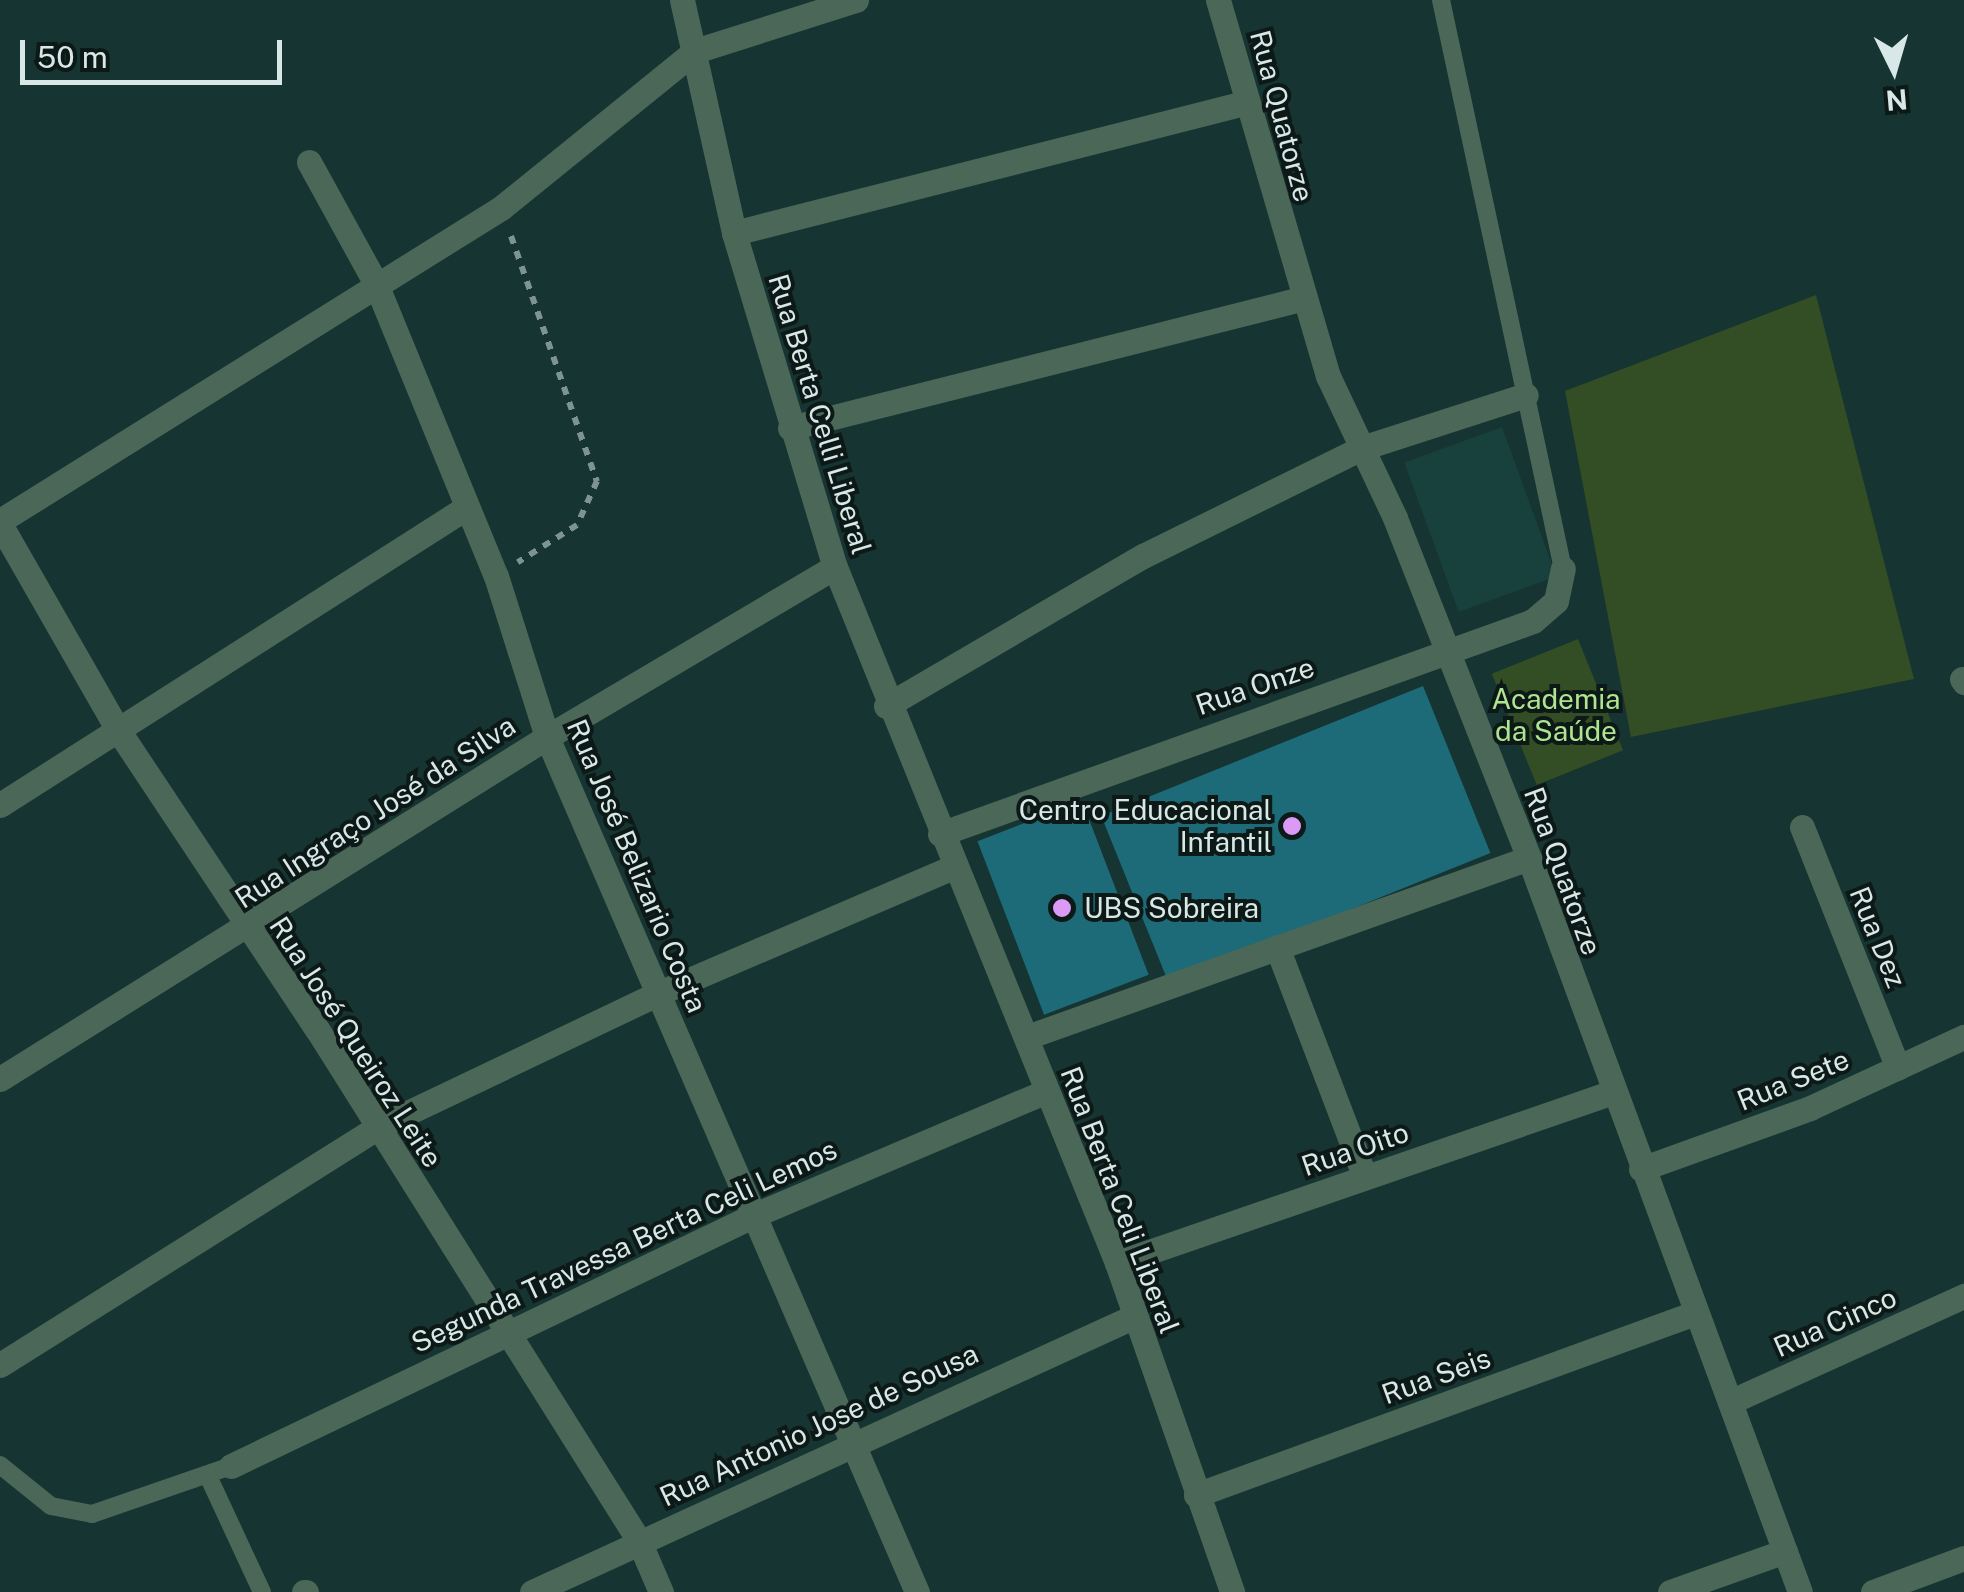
<!DOCTYPE html>
<meta charset="utf-8">
<style>
body{margin:0}
#map{position:relative;width:1964px;height:1592px;overflow:hidden;background:#163431;font-family:"Public Sans",sans-serif}
div>[style]{position:absolute}
[style*='--x']{left:calc(var(--x)*1px);top:calc(var(--y)*1px);width:calc(var(--w)*1px);rotate:calc(var(--a)*1deg)}
.built>*{inset:0;background:#18403c;transform-origin:0 0}
.green>*{inset:0;background:#334d24;transform-origin:0 0}
.building>*{inset:0;background:#1d6b78;transform-origin:0 0}
.path>*{height:6px;margin-top:-3px;transform-origin:0;background:repeating-linear-gradient(90deg,#7e9492 0 8px,transparent 0 16px)}
.service>*{height:18px;margin:-9px;padding:0 9px;transform-origin:9px;border-radius:9px;background:#4a6757}
.minor>*{height:25px;margin:-12.5px;padding:0 12.5px;transform-origin:12.5px;border-radius:12.5px;background:#4a6757}
.dots>*{width:28px;height:28px;translate:-50% -50%;box-sizing:border-box;border:5px solid #0c1917;border-radius:50%}
span{translate:-50% -50%;white-space:nowrap;text-align:center;line-height:1.15;-webkit-text-stroke:8px #0c1917;paint-order:stroke}
.street-label{font-size:28px;color:#d8e8e6}
.park-label{font-size:28px;color:#afe490}
.poi-label{font-size:28px;color:#d8e8e6}
.right{translate:-100% -50%;text-align:right}
.left{translate:0 -50%;text-align:left}
.north{position:absolute;left:1844px;top:20px;width:100px;height:100px;-webkit-text-stroke:8px #0c1917;paint-order:stroke;rotate:175deg;font-size:28px;font-weight:700;line-height:40px;text-align:center;color:#d8e8e6}
.north::after{content:'';display:block;margin:auto;width:35px;height:45px;background:#d8e8e6;clip-path:polygon(50% 0,100% 100%,50% 72%,0 100%)}
.scale{position:absolute;left:20px;top:40px;width:262px;height:45px;box-sizing:border-box;border:5px solid #d8e8e6;border-top:0;padding-left:12px;font-size:30px;line-height:35px;white-space:nowrap;color:#d8e8e6;-webkit-text-stroke:8px #0c1917;paint-order:stroke}
</style>
<div id="map">
<div class="built">
<div style="left:1502px;top:427px;width:159px;height:104px;rotate:70deg"></div>
</div>
<div class="green">
<div style="clip-path:polygon(1816px 295px,1914px 679px,1631px 737px,1565px 391px)"></div>
<div style="left:1578px;top:639px;width:120px;height:93px;rotate:68deg"></div>
</div>
<div class="building">
<div style="left:1423px;top:686px;width:180px;height:347px;rotate:68deg"></div>
<div style="left:1082px;top:801px;width:186px;height:112px;rotate:69deg"></div>
</div>
<div class="path">
<div style="--x:511;--y:236;--w:260;--a:70.7"></div>
<div style="--x:597;--y:481;--w:48;--a:114.4"></div>
<div style="--x:577;--y:525;--w:70;--a:147.9"></div>
</div>
<div class="service">
<div style="--x:1441;--y:0;--w:582;--a:77.9"></div>
<div style="--x:0;--y:1465;--w:65;--a:38.8"></div>
<div style="--x:51;--y:1506;--w:42;--a:11"></div>
<div style="--x:92;--y:1514;--w:147;--a:-19.1"></div>
<div style="--x:209;--y:1478;--w:126;--a:65.1"></div>
</div>
<div class="minor">
<div style="--x:682;--y:0;--w:239;--a:77.4"></div>
<div style="--x:734;--y:233;--w:349;--a:73.2"></div>
<div style="--x:835;--y:567;--w:751;--a:67.94"></div>
<div style="--x:1117;--y:1263;--w:349;--a:70.7"></div>
<div style="--x:1218;--y:0;--w:392;--a:73.7"></div>
<div style="--x:1328;--y:376;--w:157;--a:64.7"></div>
<div style="--x:1395;--y:518;--w:365;--a:68.5"></div>
<div style="--x:1529;--y:858;--w:782;--a:69.74"></div>
<div style="--x:309;--y:162;--w:139;--a:61.2"></div>
<div style="--x:376;--y:284;--w:316;--a:67.7"></div>
<div style="--x:496;--y:576;--w:169;--a:72.4"></div>
<div style="--x:547;--y:737;--w:932;--a:66.6"></div>
<div style="--x:734;--y:233;--w:530;--a:-14.3"></div>
<div style="--x:790;--y:428;--w:527;--a:-14.17"></div>
<div style="--x:0;--y:521;--w:591;--a:-32"></div>
<div style="--x:501;--y:208;--w:250;--a:-39"></div>
<div style="--x:695;--y:51;--w:169;--a:-17.6"></div>
<div style="--x:0;--y:524;--w:237;--a:60.2"></div>
<div style="--x:118;--y:730;--w:359;--a:56.4"></div>
<div style="--x:317;--y:1029;--w:605;--a:57.83"></div>
<div style="--x:639;--y:1541;--w:56;--a:66.7"></div>
<div style="--x:1962;--y:679;--w:4;--a:56"></div>
<div style="--x:886;--y:706;--w:298;--a:-30.3"></div>
<div style="--x:1143;--y:556;--w:244;--a:-26.3"></div>
<div style="--x:1362;--y:448;--w:172;--a:-17.9"></div>
<div style="--x:0;--y:805;--w:550;--a:-32.54"></div>
<div style="--x:1802;--y:827;--w:259;--a:68.3"></div>
<div style="--x:940;--y:834;--w:630;--a:-19.76"></div>
<div style="--x:1533;--y:621;--w:30;--a:-41"></div>
<div style="--x:1556;--y:601;--w:33;--a:-78"></div>
<div style="--x:1277;--y:947;--w:246;--a:69.1"></div>
<div style="--x:1027;--y:1037;--w:533;--a:-19.62"></div>
<div style="--x:0;--y:1079;--w:645;--a:-32.01"></div>
<div style="--x:547;--y:737;--w:334;--a:-30.6"></div>
<div style="--x:1641;--y:1169;--w:180;--a:-19.8"></div>
<div style="--x:1810;--y:1108;--w:170;--a:-24.8"></div>
<div style="--x:1117;--y:1263;--w:525;--a:-19.02"></div>
<div style="--x:0;--y:1365;--w:447;--a:-32.2"></div>
<div style="--x:378;--y:1127;--w:311;--a:-25.5"></div>
<div style="--x:659;--y:993;--w:322;--a:-23.2"></div>
<div style="--x:1730;--y:1402;--w:257;--a:-24.4"></div>
<div style="--x:231;--y:1466;--w:583;--a:-25.6"></div>
<div style="--x:757;--y:1214;--w:315;--a:-23"></div>
<div style="--x:1196;--y:1495;--w:531;--a:-20.04"></div>
<div style="--x:304;--y:1592;--w:2;--a:0"></div>
<div style="--x:532;--y:1592;--w:661;--a:-24.59"></div>
<div style="--x:1670;--y:1592;--w:122;--a:-19.6"></div>
<div style="--x:1873;--y:1592;--w:97;--a:-20.5"></div>
</div>
<div class="dots">
<div style="left:1292px;top:826px;background:#da9af6"></div>
<div style="left:1062px;top:908px;background:#da9af6"></div>
</div>
<div class="street-label">
<span style="left:1282px;top:116px;rotate:75deg">Rua Quatorze</span>
<span style="left:820px;top:414px;rotate:73deg">Rua Berta Celli Liberal</span>
<span style="left:1255px;top:686px;rotate:-19deg">Rua Onze</span>
<span style="left:375px;top:812px;rotate:-33deg">Rua Ingraço José da Silva</span>
<span style="left:637px;top:866px;rotate:67deg">Rua José Belizario Costa</span>
<span style="left:1563px;top:871px;rotate:70deg">Rua Quatorze</span>
<span style="left:1878px;top:937px;rotate:68deg">Rua Dez</span>
<span style="left:356px;top:1042px;rotate:57deg">Rua José Queiroz Leite</span>
<span style="left:1793px;top:1080px;rotate:-22deg">Rua Sete</span>
<span style="left:1355px;top:1149px;rotate:-19deg">Rua Oito</span>
<span style="left:1120px;top:1200px;rotate:69deg">Rua Berta Celi Liberal</span>
<span style="left:624px;top:1246px;rotate:-25deg">Segunda Travessa Berta Celi Lemos</span>
<span style="left:1835px;top:1322px;rotate:-24deg">Rua Cinco</span>
<span style="left:1436px;top:1376px;rotate:-20deg">Rua Seis</span>
<span style="left:819px;top:1425px;rotate:-25deg">Rua Antonio Jose de Sousa</span>
</div>
<div class="park-label">
<span style="left:1556px;top:715px">Academia<br>da Saúde</span>
</div>
<div class="poi-label">
<span class="right" style="left:1272px;top:826px">Centro Educacional<br>Infantil</span>
<span class="left" style="left:1084px;top:908px">UBS Sobreira</span>
</div>
<div class="north">N</div>
<div class="scale">50 m</div>
</div>
